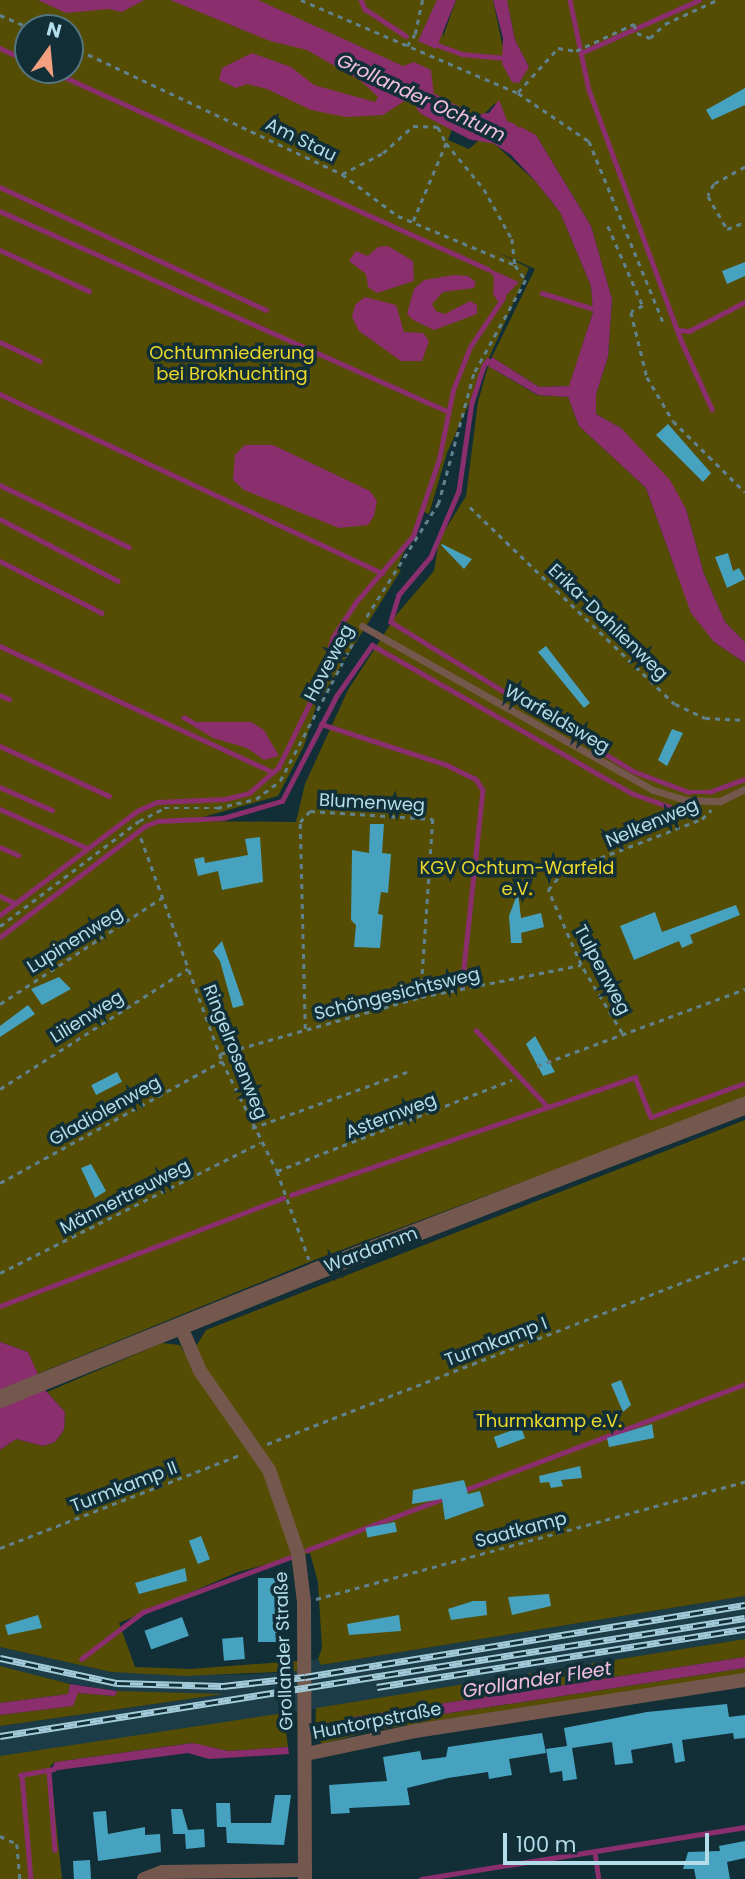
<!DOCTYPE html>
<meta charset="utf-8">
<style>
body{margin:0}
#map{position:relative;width:745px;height:1879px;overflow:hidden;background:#122f38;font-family:Poppins,sans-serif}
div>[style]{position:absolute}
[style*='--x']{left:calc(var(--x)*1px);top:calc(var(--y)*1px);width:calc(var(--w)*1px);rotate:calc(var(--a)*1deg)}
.built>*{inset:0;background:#1c3c47}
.green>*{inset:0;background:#554d04}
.water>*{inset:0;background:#8a2e6d}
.stream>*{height:4.5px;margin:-2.25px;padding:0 2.25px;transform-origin:2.25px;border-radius:2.25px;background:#8a2e6d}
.river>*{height:24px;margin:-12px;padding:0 12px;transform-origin:12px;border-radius:12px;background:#8a2e6d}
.building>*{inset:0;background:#47a2bf;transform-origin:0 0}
.path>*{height:2.5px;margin-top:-1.25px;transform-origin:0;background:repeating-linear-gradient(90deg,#60828e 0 5px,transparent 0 10px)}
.service>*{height:7px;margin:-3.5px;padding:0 3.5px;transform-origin:3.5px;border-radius:3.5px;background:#75584d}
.minor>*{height:14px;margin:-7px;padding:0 7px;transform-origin:7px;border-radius:7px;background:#75584d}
.tertiary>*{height:18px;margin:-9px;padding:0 9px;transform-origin:9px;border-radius:9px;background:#75584d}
.rail>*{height:7px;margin-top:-3.5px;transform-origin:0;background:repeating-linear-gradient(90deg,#122f38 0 13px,#a4cbda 0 26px);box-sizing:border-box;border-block:2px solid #a4cbda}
span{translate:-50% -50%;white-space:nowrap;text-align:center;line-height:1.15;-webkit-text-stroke:7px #122f38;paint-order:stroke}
.street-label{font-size:18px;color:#b4ddec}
.park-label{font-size:18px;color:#ecd82a}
.water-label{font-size:19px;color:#f2c0de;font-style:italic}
.north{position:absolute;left:14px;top:14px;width:70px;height:70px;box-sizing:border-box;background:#122f38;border:2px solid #537580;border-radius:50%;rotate:15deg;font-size:19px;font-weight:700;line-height:28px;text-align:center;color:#b4ddec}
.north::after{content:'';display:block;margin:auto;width:24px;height:32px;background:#f2a080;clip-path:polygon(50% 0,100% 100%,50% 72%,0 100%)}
.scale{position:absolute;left:503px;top:1833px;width:206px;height:32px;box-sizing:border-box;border:4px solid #b4ddec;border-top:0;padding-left:9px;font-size:21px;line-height:24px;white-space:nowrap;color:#b4ddec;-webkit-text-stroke:5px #122f38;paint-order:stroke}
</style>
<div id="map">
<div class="built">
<div style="clip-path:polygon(745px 1596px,745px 1639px,203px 1727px,0 1756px,0 1726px,217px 1695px,117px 1691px,49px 1680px,0 1666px,0 1647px,111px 1672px,244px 1675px,298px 1671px,298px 1661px,318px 1659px,322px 1665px)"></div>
</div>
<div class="green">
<div style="clip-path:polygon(evenodd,0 0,442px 0,443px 37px,456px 0,493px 0,509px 77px,529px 67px,515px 40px,507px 0,745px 0,745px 642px,725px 622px,704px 574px,686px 509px,621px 428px,596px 414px,596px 394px,608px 357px,612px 299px,591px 226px,536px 135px,510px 128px,495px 103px,482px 116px,413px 103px,455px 122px,448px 140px,469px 149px,485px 135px,536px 182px,560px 212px,591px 286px,593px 312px,570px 386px,539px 387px,492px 357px,535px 269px,493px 250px,529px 268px,447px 453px,429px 514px,422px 511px,397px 568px,401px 570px,316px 706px,304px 746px,278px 796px,189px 821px,296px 822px,305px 784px,348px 690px,397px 614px,434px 571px,439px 540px,466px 496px,478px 402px,488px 366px,537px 395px,568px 397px,579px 426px,646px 488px,677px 574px,714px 642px,745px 663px,745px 1099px,317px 1259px,37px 1374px,28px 1352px,0 1342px,0 0,28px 28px,70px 28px,70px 70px,28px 70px,28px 28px)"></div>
<div style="clip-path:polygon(745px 1120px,745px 1596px,321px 1665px,318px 1659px,322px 1648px,318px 1582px,310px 1553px,238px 1572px,119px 1623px,135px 1667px,190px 1669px,298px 1661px,298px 1671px,185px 1676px,111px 1672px,0 1647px,0 1450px,16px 1439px,43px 1446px,55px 1442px,64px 1430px,65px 1412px,47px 1392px,162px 1343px,180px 1345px,184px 1352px,195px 1348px,206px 1330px)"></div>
<div style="clip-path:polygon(745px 1639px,745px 1657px,348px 1718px,333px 1726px,337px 1735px,358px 1727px,745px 1668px,745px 1674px,370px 1731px,322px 1744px,315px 1735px,316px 1708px)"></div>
<div style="clip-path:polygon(0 1666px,70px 1684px,68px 1694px,0 1703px)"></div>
<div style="clip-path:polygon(117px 1691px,224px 1694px,0 1726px,0 1715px,72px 1706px,78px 1693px,115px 1696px)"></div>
<div style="clip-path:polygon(284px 1713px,288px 1747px,228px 1751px,192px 1743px,55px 1762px,50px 1766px,62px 1879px,0 1879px,0 1756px)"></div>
</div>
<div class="water">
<div style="clip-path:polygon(38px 0,144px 0,122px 12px,108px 9px,66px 13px)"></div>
<div style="clip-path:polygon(170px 0,258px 0,403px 66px,414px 62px,431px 70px,434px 95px,470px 115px,489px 113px,499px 100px,510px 128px,521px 127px,536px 135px,591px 226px,612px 299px,608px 357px,596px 394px,596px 414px,621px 428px,670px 480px,686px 509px,704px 574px,725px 622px,745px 642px,745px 663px,714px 642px,691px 613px,646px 488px,579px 426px,568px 397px,538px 395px,488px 366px,492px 357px,539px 387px,569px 386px,593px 312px,591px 286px,560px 212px,536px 182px,511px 155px,473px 130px,481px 127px,454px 115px,455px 122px,406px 100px,383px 115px,346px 117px,311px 110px,267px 89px,247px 84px,236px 88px,219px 80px,222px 68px,252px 53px,291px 67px,314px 85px,375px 102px,378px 97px,361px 81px,307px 50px,270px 41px)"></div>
<div style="clip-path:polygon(437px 0,456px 0,436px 49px,418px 41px)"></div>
<div style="clip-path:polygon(493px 0,507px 0,515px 40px,529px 67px,519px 83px,512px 82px,502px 64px,503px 38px)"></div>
<div style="clip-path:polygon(388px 246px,413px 261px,414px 281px,377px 293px,368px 287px,366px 274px,349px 261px,356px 251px,368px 256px,378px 247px)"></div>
<div style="clip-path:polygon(485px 267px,519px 282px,499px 303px,493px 294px,494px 277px)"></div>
<div style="clip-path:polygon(454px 275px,468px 276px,476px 282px,474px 288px,443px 292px,432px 304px,436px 311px,445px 314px,470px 301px,477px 305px,477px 314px,434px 330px,413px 320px,407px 314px,414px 289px,424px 280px)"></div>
<div style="clip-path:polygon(365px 297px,396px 305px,404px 332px,423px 333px,429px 341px,422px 361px,401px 361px,359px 331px,352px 317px,355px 305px)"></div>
<div style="clip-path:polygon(245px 445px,273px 445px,370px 491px,377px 501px,374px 516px,368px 525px,339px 528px,244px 490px,233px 480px,235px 455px)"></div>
<div style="clip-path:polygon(185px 715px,196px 722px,251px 722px,264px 730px,279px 756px,264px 760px,247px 748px,213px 738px,180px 718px)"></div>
<div style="clip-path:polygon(0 1342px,28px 1352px,45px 1390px,65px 1412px,64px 1430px,55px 1442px,43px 1446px,16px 1439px,0 1450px)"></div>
<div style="clip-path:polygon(745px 1657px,745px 1668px,358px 1727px,336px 1735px,333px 1725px,348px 1718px)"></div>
<div style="clip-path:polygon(70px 1684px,117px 1691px,115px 1696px,78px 1693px,73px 1706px,0 1715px,0 1703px,68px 1694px)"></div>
<div style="clip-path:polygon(193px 1743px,228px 1751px,288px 1747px,289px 1754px,209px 1759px,188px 1753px,51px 1771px,55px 1762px)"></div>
</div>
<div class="stream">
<div style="--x:361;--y:0;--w:10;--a:66"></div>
<div style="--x:365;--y:9;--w:49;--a:33.4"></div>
<div style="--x:570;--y:0;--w:92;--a:78.1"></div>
<div style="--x:589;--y:90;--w:266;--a:69.8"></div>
<div style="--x:681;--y:340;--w:76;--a:65.8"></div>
<div style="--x:435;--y:44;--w:29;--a:20"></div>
<div style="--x:462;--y:54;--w:43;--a:5.3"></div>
<div style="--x:0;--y:48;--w:31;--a:25"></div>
<div style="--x:581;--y:53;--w:129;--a:-24.2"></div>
<div style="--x:49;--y:70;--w:482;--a:24.4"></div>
<div style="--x:0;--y:187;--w:293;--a:24.8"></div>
<div style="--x:0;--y:211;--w:491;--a:24.1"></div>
<div style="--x:0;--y:250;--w:98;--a:24.7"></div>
<div style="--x:542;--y:293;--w:59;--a:16.9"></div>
<div style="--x:678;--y:330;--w:11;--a:5"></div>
<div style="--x:689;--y:331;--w:63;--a:-27.4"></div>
<div style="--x:0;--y:342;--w:44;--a:25.4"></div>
<div style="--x:493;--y:364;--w:6;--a:-149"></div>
<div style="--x:488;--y:361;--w:6;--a:129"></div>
<div style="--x:484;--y:366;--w:38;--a:108"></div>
<div style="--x:472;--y:402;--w:90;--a:98.3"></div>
<div style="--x:459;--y:491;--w:72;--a:113"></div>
<div style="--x:431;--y:557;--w:50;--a:130.1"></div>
<div style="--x:399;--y:595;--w:28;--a:107"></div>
<div style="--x:391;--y:622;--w:284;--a:31.6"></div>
<div style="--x:633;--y:771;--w:60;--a:20.6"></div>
<div style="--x:689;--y:792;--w:20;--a:0"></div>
<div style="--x:709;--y:792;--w:38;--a:-20"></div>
<div style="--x:0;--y:394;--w:422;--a:25.1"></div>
<div style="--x:0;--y:485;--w:143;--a:25.7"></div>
<div style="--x:0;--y:519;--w:133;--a:27.7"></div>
<div style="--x:0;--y:561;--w:114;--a:27"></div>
<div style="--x:0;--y:646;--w:301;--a:24.8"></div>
<div style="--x:0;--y:695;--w:10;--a:24"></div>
<div style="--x:321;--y:724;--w:133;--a:18"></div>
<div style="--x:447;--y:765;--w:32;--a:26"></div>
<div style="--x:476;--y:779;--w:13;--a:58"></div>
<div style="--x:483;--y:790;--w:196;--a:96.1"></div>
<div style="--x:0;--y:746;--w:120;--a:24.6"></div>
<div style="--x:0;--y:787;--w:57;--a:23.9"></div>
<div style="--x:0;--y:809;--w:93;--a:24.1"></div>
<div style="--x:0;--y:847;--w:20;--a:24"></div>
<div style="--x:0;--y:896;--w:17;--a:25"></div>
<div style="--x:0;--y:915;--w:172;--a:-37.2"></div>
<div style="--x:137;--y:811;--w:22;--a:-24"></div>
<div style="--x:157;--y:802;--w:68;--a:-2.5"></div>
<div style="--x:225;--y:799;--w:25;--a:-14"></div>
<div style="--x:249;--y:793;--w:38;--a:-41"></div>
<div style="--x:278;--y:768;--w:89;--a:-64"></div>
<div style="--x:317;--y:688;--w:53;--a:-72.6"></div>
<div style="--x:333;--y:637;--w:42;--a:-56.7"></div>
<div style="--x:356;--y:602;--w:87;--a:-49.2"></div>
<div style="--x:413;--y:536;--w:81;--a:-71.3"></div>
<div style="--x:439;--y:459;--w:70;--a:-78.5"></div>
<div style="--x:453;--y:390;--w:46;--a:-68.4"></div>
<div style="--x:470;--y:347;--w:59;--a:-56"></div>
<div style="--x:0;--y:937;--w:183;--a:-37.4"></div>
<div style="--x:145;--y:826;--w:14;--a:-21"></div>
<div style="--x:158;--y:821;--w:65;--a:-2.6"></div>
<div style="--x:223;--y:818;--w:61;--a:-16.1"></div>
<div style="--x:282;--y:801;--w:119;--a:-62.6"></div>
<div style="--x:337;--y:695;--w:61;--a:-55"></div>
<div style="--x:372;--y:645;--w:298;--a:29.7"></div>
<div style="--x:631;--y:793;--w:41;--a:19.7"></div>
<div style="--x:476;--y:1030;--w:105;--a:46.9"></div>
<div style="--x:291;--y:1195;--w:364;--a:-18.9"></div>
<div style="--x:635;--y:1077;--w:43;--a:68.2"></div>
<div style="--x:651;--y:1117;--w:100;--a:-19.9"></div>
<div style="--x:0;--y:1306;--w:303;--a:-20.9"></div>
<div style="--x:462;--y:1491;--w:303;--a:-20.7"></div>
<div style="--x:307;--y:1550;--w:150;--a:-20.7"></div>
<div style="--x:81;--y:1659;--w:78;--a:-37.2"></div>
<div style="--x:143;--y:1612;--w:158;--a:-20.4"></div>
<div style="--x:49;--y:1771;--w:79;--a:85.7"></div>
<div style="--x:20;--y:1775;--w:34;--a:-10"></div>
<div style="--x:22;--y:1775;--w:104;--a:85.1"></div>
<div style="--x:595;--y:1852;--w:27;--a:82"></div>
<div style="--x:421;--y:1879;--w:328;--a:-9.1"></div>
</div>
<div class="river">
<div style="--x:428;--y:104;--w:52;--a:27.6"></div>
<div style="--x:474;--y:128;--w:34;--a:10"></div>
</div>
<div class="building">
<div style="clip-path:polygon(745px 88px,745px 105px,712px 120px,706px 110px)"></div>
<div style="clip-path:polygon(745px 262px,745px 276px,727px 284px,722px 271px)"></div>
<div style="clip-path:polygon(668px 424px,711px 473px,703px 482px,656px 435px)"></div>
<div style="clip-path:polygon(442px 544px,472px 559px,464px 569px,441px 545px)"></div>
<div style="clip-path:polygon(728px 553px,733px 571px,739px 568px,745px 579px,727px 588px,715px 557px)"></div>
<div style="clip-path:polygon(546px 646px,590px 703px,584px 708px,538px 652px)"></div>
<div style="clip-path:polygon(672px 729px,683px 733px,667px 766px,658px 760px)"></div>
<div style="clip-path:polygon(370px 824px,384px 824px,382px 853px,391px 854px,388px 893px,381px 892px,378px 914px,383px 915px,380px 948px,354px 947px,356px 925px,351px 920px,352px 850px,369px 853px)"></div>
<div style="clip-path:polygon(260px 837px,263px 882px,222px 890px,218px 871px,198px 876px,194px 859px,204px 857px,205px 863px,248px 855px,245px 839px)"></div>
<div style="clip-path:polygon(518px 892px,521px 918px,541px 913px,544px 927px,521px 933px,522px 943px,511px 943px,509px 916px)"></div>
<div style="clip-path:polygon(736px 905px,740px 915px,690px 935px,693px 943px,682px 948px,679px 941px,634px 960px,620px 926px,655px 912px,662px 932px)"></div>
<div style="clip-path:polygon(222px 941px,244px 1005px,233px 1008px,220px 961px,213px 951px)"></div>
<div style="clip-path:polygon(59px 977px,71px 989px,42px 1005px,31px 989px)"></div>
<div style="clip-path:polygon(28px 1005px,35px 1014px,0 1037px,0 1026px)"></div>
<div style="clip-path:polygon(535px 1036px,555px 1072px,543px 1076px,526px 1044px)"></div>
<div style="left:117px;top:1072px;width:11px;height:29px;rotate:63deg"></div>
<div style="clip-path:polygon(91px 1164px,106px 1191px,95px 1198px,81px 1168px)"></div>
<div style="clip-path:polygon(621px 1380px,631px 1405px,623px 1412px,611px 1384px)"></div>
<div style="clip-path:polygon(652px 1424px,654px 1438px,609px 1447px,607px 1438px)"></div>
<div style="left:521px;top:1427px;width:12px;height:29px;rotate:70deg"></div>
<div style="clip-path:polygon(580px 1466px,582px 1478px,561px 1480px,563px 1486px,551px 1488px,549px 1482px,540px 1483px,539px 1476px)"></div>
<div style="clip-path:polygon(464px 1480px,468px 1494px,480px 1491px,484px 1506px,445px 1520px,442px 1499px,412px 1504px,413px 1490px)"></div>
<div style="left:395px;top:1522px;width:10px;height:30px;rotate:79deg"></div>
<div style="left:201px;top:1536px;width:25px;height:13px;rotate:69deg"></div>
<div style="clip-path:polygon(185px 1568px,187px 1581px,139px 1594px,135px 1583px)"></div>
<div style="left:258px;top:1578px;width:19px;height:64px"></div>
<div style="clip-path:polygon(549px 1594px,551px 1606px,512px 1615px,508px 1597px)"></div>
<div style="clip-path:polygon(473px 1601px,486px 1601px,487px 1615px,451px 1620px,448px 1609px)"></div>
<div style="clip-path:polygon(38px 1615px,42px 1628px,8px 1635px,5px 1625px)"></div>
<div style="clip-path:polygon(399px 1615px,401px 1631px,349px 1635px,347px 1624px)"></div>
<div style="left:182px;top:1617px;width:20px;height:40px;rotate:70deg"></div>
<div style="left:243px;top:1637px;width:22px;height:21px;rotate:85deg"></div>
<div style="clip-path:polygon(727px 1704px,729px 1717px,745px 1715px,745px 1738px,734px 1739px,733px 1733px,682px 1740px,685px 1761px,675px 1763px,672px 1743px,631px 1750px,633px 1763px,615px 1765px,612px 1742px,572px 1748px,577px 1779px,563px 1781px,562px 1771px,550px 1773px,546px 1749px,567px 1746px,564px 1728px,647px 1712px)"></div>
<div style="clip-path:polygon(542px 1733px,546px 1753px,509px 1759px,512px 1775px,489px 1779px,488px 1772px,448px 1778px,407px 1788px,410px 1805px,349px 1808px,350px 1813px,331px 1814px,329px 1785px,387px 1781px,383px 1757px,420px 1751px,422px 1760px,446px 1757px,448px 1747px)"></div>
<div style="clip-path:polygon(275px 1795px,291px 1795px,284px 1845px,227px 1843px,226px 1827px,217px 1827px,216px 1803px,230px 1803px,231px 1823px,271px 1823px)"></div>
<div style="clip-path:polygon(171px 1809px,182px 1809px,188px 1830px,204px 1829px,205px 1847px,186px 1849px,185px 1834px,173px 1834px)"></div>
<div style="clip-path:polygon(106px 1811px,108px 1834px,145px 1827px,145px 1835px,160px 1834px,161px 1852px,98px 1861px,93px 1812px)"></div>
<div style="clip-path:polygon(745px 1841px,745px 1858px,727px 1862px,730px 1879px,696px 1879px,694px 1869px,683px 1869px,688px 1852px,720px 1851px,719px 1846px)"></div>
<div style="left:90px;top:1860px;width:19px;height:17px;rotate:87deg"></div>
</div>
<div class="path">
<div style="--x:301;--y:0;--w:236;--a:23.2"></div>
<div style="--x:518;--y:93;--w:86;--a:34.1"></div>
<div style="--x:589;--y:141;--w:195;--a:67.7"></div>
<div style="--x:0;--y:15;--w:34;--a:23"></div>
<div style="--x:70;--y:46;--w:301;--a:25.2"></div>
<div style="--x:342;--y:174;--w:70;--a:36.9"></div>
<div style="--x:398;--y:216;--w:127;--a:22.7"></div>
<div style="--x:515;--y:265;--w:19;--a:54"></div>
<div style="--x:526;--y:280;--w:107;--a:119"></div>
<div style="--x:474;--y:374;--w:134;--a:105.2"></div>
<div style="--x:439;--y:503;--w:135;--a:122.3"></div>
<div style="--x:407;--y:46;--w:14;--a:-56"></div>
<div style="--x:415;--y:34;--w:35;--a:-78"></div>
<div style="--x:518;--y:92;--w:59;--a:-47.7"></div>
<div style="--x:558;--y:48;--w:18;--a:9"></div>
<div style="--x:576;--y:51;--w:64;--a:-25"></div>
<div style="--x:634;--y:24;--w:9;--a:72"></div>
<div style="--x:637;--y:33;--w:14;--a:21"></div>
<div style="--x:650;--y:38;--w:21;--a:-43"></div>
<div style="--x:665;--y:24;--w:57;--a:-24.8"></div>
<div style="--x:745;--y:167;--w:35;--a:151"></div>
<div style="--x:714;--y:184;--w:13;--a:117"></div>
<div style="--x:708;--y:196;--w:38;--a:60"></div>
<div style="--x:727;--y:229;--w:19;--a:-21"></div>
<div style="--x:342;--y:174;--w:46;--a:-27.1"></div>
<div style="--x:383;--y:153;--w:40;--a:-42"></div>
<div style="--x:413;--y:126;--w:25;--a:2"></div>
<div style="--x:438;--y:127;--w:18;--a:63"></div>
<div style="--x:413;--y:221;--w:85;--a:-67.1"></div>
<div style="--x:446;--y:143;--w:60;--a:50.4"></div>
<div style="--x:484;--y:189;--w:57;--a:60.8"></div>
<div style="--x:512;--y:239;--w:26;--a:83"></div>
<div style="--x:608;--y:226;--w:87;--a:66.4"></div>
<div style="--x:643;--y:306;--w:13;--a:153"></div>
<div style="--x:631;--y:312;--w:67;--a:76.2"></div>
<div style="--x:647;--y:377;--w:51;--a:59.4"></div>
<div style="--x:673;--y:421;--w:101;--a:44.6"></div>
<div style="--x:470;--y:507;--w:284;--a:43.9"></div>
<div style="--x:675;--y:704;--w:33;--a:25"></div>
<div style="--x:705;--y:718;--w:40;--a:2.9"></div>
<div style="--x:141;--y:838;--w:237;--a:70"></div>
<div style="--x:222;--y:1061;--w:123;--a:63.4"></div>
<div style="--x:277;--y:1171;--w:94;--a:70"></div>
<div style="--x:0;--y:926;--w:174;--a:-37.1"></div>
<div style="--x:139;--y:821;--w:28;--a:-27"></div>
<div style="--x:164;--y:808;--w:53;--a:0"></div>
<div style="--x:217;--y:808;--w:40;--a:-13"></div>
<div style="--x:256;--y:799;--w:30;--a:-37"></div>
<div style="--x:280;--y:781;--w:165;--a:-62.2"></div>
<div style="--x:0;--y:1004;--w:195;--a:-33.3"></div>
<div style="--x:305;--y:1029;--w:207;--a:-91.4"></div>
<div style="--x:300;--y:822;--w:15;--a:-48"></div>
<div style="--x:310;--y:811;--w:123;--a:3.7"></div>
<div style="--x:433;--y:819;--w:178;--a:93.9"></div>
<div style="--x:622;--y:1033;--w:79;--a:-121.1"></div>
<div style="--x:581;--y:965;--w:82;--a:-113.7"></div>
<div style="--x:548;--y:890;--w:23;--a:-50"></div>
<div style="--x:563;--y:872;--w:149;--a:-20.9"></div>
<div style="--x:702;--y:819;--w:13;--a:-45"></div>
<div style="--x:220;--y:1054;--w:209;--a:-15.8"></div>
<div style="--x:421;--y:997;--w:163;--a:-11.3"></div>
<div style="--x:537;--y:1066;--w:222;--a:-20.3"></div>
<div style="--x:0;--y:1089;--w:223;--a:-32.6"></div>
<div style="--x:252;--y:1128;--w:165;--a:-19.9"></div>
<div style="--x:277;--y:1171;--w:252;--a:-21.2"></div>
<div style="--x:0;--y:1183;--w:253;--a:-28.8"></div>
<div style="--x:0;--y:1273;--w:291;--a:-26.6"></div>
<div style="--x:267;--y:1444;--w:513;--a:-21.26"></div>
<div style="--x:0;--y:1548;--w:260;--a:-21.2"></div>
<div style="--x:316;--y:1599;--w:445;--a:-15.3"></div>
<div style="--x:0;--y:1836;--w:19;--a:25"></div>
<div style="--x:17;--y:1844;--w:35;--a:85"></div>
</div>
<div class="service">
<div style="--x:362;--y:626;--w:334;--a:29.4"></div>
<div style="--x:653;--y:790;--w:34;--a:17"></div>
<div style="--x:685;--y:800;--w:35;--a:2"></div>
<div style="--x:720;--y:801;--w:28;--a:-26"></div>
</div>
<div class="minor">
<div style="--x:181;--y:1327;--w:48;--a:66.6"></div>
<div style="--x:200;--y:1371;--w:121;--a:55.1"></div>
<div style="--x:269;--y:1470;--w:88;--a:70.7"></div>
<div style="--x:298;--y:1553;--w:49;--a:83"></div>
<div style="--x:304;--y:1602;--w:277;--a:89.8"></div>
<div style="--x:306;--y:1754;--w:111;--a:-11.9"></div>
<div style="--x:415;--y:1731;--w:334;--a:-8.8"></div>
<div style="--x:144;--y:1879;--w:19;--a:-21"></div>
<div style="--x:162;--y:1872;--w:143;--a:-0.8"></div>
</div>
<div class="tertiary">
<div style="--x:0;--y:1399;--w:339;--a:-22"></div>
<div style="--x:314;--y:1272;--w:462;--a:-21.1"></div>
</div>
<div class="rail">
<div style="--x:0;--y:1658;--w:120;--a:12.1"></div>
<div style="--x:117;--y:1683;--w:106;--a:1.6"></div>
<div style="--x:223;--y:1686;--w:82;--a:-6.3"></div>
<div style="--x:305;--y:1677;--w:446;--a:-9.3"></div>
<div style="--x:377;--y:1687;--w:373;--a:-9"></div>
<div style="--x:0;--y:1736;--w:754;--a:-9"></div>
</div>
<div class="street-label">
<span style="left:301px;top:140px;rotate:26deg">Am Stau</span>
<span style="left:608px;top:622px;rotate:44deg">Erika-Dahlienweg</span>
<span style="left:329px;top:663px;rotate:-62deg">Hoveweg</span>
<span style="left:557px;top:719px;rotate:30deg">Warfeldsweg</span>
<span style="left:372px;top:803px;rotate:3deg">Blumenweg</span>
<span style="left:652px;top:823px;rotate:-23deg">Nelkenweg</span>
<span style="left:75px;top:940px;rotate:-32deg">Lupinenweg</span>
<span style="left:602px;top:970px;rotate:62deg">Tulpenweg</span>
<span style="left:397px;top:994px;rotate:-14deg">Schöngesichtsweg</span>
<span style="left:87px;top:1017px;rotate:-32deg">Lilienweg</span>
<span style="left:235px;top:1052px;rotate:68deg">Ringelrosenweg</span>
<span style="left:105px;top:1111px;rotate:-29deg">Gladiolenweg</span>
<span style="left:391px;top:1116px;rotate:-21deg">Asternweg</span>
<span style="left:125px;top:1197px;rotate:-27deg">Männertreuweg</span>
<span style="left:371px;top:1250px;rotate:-21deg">Wardamm</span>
<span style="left:496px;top:1342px;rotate:-21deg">Turmkamp I</span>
<span style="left:124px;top:1487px;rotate:-21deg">Turmkamp II</span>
<span style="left:521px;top:1530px;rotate:-15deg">Saatkamp</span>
<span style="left:284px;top:1651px;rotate:-92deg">Grollander Straße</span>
<span style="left:377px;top:1721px;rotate:-11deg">Huntorpstraße</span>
</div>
<div class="park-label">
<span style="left:232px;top:364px">Ochtumniederung<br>bei Brokhuchting</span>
<span style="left:517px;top:879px">KGV Ochtum-Warfeld<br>e.V.</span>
<span style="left:549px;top:1421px">Thurmkamp e.V.</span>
</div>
<div class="water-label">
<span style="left:421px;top:98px;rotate:25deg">Grollander Ochtum</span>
<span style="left:537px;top:1680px;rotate:-9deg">Grollander Fleet</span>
</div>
<div class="north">N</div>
<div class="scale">100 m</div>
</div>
